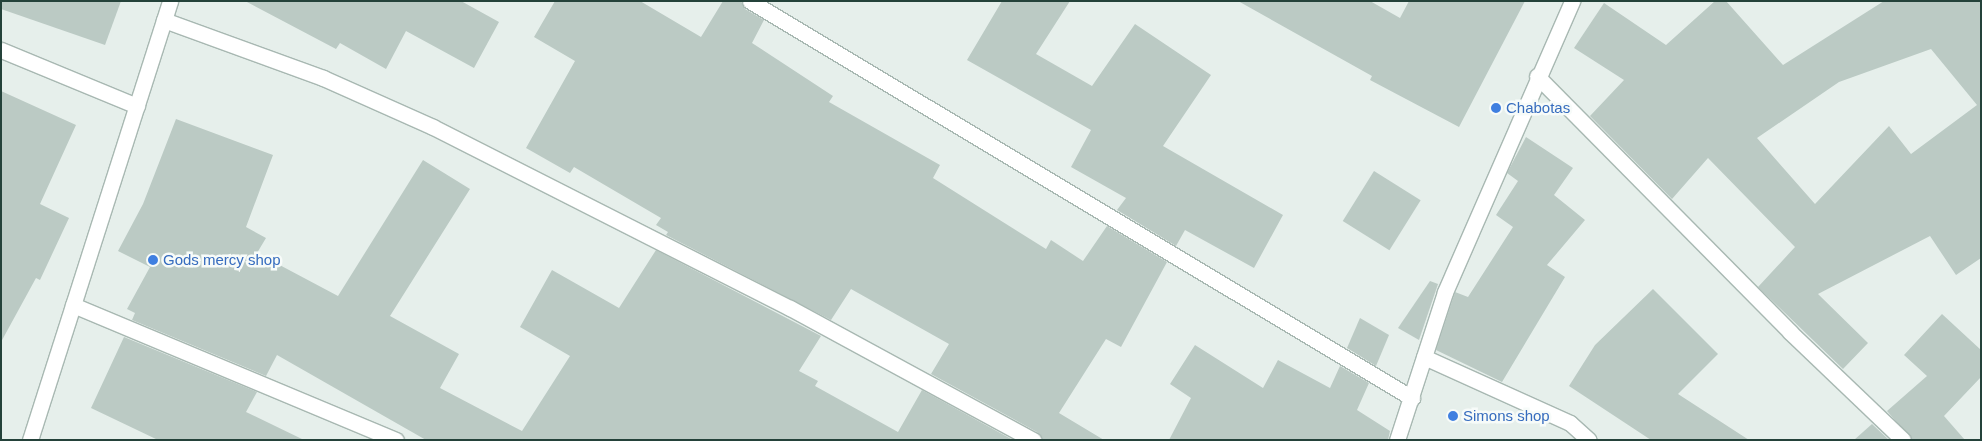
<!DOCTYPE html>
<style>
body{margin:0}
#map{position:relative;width:1982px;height:441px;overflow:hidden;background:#e6efeb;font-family:Arial,sans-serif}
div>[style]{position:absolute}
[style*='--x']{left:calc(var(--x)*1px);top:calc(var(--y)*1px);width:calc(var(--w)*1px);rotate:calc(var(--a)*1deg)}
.building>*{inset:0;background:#bbcac4;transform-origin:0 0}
.roads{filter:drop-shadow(1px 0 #a8b8b2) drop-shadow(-1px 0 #a8b8b2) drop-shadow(0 1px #a8b8b2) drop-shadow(0 -1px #a8b8b2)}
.minor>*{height:15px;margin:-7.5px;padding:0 7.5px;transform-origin:7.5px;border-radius:7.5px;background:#fff}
.dots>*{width:14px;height:14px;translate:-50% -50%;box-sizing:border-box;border:2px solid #f7fbf9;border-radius:50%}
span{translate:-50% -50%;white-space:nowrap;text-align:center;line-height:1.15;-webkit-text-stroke:5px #f7fbf9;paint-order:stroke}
.shop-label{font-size:15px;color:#366cbe}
.left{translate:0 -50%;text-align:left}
.frame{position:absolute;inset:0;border:2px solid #24423a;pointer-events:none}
</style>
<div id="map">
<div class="building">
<div style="clip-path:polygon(1px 1px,121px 1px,105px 45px,1px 9px)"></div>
<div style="clip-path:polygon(245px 1px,461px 1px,499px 22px,474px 68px,406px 31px,386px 69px,340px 43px,336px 49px)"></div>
<div style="clip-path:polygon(555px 1px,640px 1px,701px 37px,723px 1px,741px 1px,745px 9px,764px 20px,752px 43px,833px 96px,829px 102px,940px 165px,933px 178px,1046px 249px,1051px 240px,1083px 261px,1107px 226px,1167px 262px,1121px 347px,1106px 339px,1059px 413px,1104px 440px,1042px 440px,1037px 432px,931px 374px,949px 344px,851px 289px,831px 320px,666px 235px,668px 232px,656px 225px,661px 218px,574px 167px,570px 173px,526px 148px,575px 61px,534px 37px)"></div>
<div style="clip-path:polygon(1002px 1px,1070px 1px,1036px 54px,1092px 86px,1135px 24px,1211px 75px,1163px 146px,1283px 215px,1254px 268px,1185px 230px,1176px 246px,1117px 210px,1126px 198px,1071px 167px,1091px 130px,967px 60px)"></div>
<div style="clip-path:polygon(1238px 1px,1370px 1px,1400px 18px,1409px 1px,1525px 1px,1459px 127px,1370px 80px,1372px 76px)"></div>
<div style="clip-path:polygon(evenodd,1715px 1px,1726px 1px,1783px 65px,1884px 1px,1981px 1px,1981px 258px,1956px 275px,1930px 236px,1818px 294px,1868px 343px,1843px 369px,1758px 287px,1795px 247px,1708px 158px,1672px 199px,1590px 116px,1624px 80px,1574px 48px,1604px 3px,1666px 45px,1715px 1px,1931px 49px,1977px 105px,1911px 154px,1889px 126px,1815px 204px,1757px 138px,1839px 82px,1931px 49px)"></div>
<div style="clip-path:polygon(1px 91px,76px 125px,40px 204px,69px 218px,40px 280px,36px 278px,1px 342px)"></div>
<div style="clip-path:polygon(176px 119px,273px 155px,246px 227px,266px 238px,257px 253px,338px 296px,423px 160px,470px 189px,390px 316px,459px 354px,440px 388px,522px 431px,570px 356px,520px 327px,552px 270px,619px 308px,656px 250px,821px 336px,799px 371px,818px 381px,815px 386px,898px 432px,922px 390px,1013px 440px,426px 440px,277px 355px,266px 376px,132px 320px,135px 313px,127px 309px,150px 267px,118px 251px,143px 204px)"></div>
<div style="clip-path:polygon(1526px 137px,1573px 168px,1554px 195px,1585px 220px,1547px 265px,1565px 277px,1502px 382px,1436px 350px,1455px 292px,1468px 297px,1513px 227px,1496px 215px,1518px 181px,1507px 173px)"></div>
<div style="left:1374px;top:171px;width:55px;height:59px;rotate:32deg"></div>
<div style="clip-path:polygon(1430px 281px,1438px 284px,1419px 340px,1398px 328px)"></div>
<div style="clip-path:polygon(1653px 289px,1718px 354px,1678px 394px,1749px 440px,1651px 440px,1569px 386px,1595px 345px)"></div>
<div style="clip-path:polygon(1942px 314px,1981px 350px,1981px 377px,1944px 416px,1965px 440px,1912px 440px,1887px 411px,1927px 376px,1904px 355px)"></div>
<div style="clip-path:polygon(1360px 318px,1389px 335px,1376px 366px,1347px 348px)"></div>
<div style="clip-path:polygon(124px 337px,257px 392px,246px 412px,304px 440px,158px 440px,91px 408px)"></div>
<div style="clip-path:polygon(1195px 345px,1263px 388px,1278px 360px,1330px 388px,1340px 366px,1369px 383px,1357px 410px,1390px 431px,1388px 440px,1169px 440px,1191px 398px,1170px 384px)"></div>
<div style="clip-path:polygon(1872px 424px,1889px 440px,1854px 440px)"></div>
</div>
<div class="roads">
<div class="minor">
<div style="--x:750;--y:1;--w:772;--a:30.95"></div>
<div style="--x:164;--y:20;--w:169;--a:20"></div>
<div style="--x:323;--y:78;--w:120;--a:24"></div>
<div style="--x:433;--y:127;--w:400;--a:26.9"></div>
<div style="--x:790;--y:308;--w:277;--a:28.5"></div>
<div style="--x:1;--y:50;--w:147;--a:22.4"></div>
<div style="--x:1537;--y:76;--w:360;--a:45.3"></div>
<div style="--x:1790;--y:332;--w:156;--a:43.7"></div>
<div style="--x:73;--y:305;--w:350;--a:22.7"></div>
<div style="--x:1424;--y:357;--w:160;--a:24.3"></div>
<div style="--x:1570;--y:423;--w:25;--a:42"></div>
<div style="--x:30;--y:440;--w:461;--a:-72.3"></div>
<div style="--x:1397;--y:440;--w:156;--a:-72"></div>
<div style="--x:1445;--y:292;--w:318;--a:-66.4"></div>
</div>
</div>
<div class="dots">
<div style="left:1496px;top:108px;background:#3f7fe0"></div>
<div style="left:153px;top:260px;background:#3f7fe0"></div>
<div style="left:1453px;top:416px;background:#3f7fe0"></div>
</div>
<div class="shop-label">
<span class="left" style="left:1506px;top:108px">Chabotas</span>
<span class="left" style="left:163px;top:260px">Gods mercy shop</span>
<span class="left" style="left:1463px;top:416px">Simons shop</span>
</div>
<div class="frame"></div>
</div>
